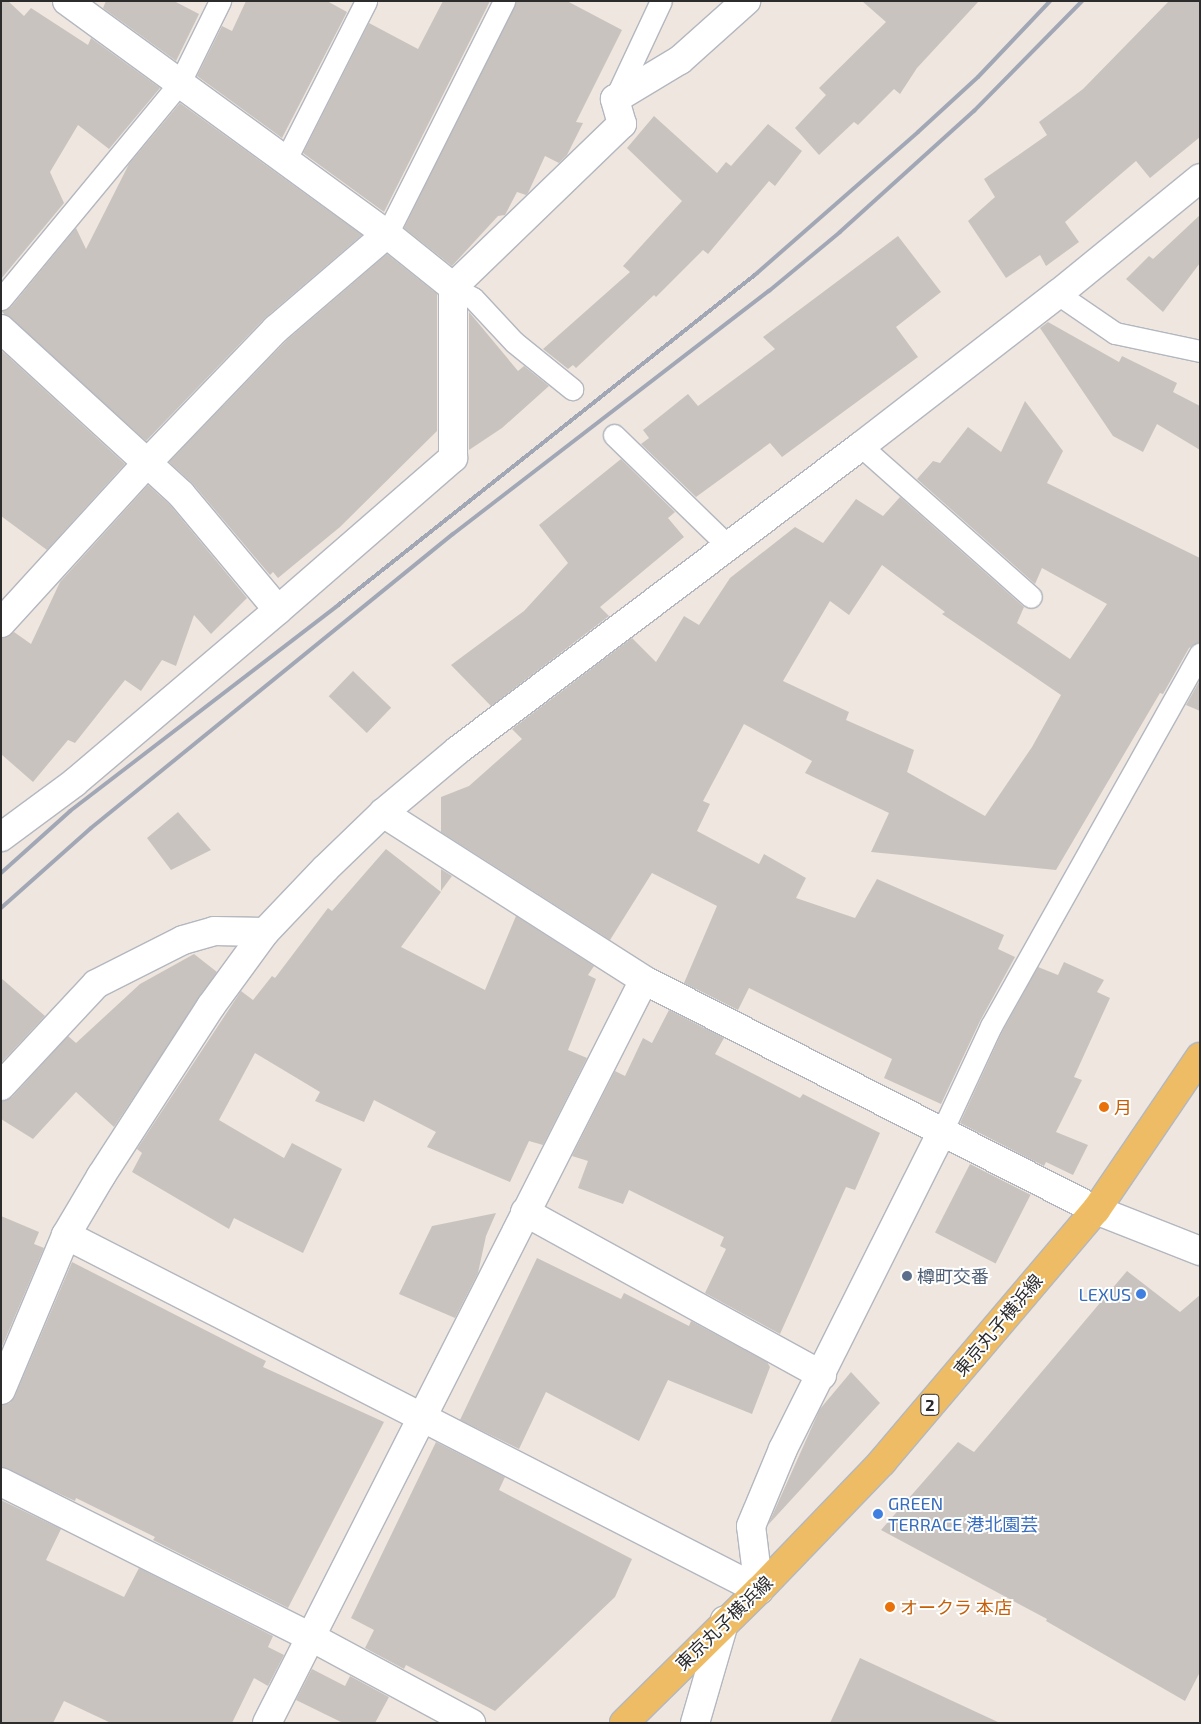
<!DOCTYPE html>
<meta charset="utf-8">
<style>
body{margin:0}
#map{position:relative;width:1201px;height:1724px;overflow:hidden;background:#eee6df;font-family:"Exo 2","Noto Sans JP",sans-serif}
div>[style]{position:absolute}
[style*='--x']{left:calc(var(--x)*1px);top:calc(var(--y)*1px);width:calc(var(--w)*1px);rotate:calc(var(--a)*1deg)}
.building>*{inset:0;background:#c9c3bf;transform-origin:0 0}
.roads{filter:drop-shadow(1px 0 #b3b7bf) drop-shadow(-1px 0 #b3b7bf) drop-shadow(0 1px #b3b7bf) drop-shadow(0 -1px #b3b7bf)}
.service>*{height:21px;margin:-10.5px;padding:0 10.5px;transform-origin:10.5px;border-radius:10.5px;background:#fff}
.minor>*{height:28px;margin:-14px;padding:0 14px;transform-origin:14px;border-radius:14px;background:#fff}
.tertiary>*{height:28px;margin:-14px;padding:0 14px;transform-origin:14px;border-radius:14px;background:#fff}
.primary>*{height:28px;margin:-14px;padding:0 14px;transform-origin:14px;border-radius:14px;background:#eebc64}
.rail>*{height:4px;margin:-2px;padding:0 2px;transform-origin:2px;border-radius:2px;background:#a2a7b6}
.dots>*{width:14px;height:14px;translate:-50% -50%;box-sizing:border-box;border:2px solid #fff;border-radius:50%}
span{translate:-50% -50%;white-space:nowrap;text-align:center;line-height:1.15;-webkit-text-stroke:4px #fff;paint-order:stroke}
.shield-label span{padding:1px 4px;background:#fff;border:1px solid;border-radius:4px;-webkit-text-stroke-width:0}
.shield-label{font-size:16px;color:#2c2c2c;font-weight:700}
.food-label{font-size:18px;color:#c56008}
.left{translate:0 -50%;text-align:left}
.service-label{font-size:18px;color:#4e5e75}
.shop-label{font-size:18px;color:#366cbe}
.right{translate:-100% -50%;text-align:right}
.street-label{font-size:18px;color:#2c2c2c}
.frame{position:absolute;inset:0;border:2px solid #2c2c2c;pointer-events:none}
</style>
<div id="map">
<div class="building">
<div style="clip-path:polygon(1px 1px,8px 1px,24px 16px,31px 8px,88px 45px,91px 38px,160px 88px,109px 149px,78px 125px,50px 172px,64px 203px,1px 279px)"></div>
<div style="clip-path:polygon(106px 1px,174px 1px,199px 14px,176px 61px,103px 8px)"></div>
<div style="clip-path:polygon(246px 1px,327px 1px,347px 12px,282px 138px,197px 76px,222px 26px,232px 31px)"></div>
<div style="clip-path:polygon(443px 1px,490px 1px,384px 212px,303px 153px,369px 23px,418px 49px)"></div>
<div style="clip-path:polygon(516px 1px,567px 1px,622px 30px,576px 122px,583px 123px,567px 155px,559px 163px,545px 156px,528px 193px,526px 195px,517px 192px,505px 215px,498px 216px,452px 266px,404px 228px)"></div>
<div style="clip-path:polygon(862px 1px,979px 1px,917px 68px,900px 94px,894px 89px,858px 125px,854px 122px,819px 155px,795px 128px,826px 95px,819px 88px,886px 22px)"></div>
<div style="clip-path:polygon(1169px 1px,1200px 1px,1200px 137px,1150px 178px,1136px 161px,1065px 222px,1079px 242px,1046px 266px,1040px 255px,1006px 278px,968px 221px,995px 197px,984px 179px,1047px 135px,1039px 122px,1083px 89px)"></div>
<div style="clip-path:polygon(180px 103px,362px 235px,265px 318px,146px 441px,1px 311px,11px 307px,76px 228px,86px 249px,129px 164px)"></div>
<div style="clip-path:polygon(654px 116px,717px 173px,726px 162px,731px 166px,768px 124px,802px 151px,775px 186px,769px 181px,708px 254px,703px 250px,656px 297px,654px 295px,576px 368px,573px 365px,568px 369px,543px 349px,630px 272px,623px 266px,682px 201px,627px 148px)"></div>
<div style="clip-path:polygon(1200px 215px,1200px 263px,1163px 312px,1126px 279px,1149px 256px,1153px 259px)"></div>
<div style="clip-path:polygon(898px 236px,941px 292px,896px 327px,918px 357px,782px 457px,770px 443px,696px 497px,641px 444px,649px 438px,643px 430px,688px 394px,698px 406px,775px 349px,763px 337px)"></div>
<div style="clip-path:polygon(387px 254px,437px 294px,437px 431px,340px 527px,278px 578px,273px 572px,270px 575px,193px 484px,169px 462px,287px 340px)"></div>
<div style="clip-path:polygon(469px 312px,518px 371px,524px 366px,549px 386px,502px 428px,469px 450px)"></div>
<div style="clip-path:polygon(1048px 322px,1119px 362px,1122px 356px,1177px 383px,1173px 392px,1200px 406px,1200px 450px,1157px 424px,1143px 452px,1113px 436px,1040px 328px)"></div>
<div style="clip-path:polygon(1px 350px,125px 464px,47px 550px,1px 516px)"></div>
<div style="clip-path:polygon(evenodd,1025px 401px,1063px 451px,1047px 483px,1200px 558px,1200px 642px,1189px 648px,1163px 694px,1160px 693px,1056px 870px,871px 852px,889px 813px,805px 773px,812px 761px,744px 724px,703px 801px,710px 804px,697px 831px,759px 864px,764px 854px,806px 878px,796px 898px,855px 918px,877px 879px,1004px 935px,998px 949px,1015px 957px,980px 1021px,941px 1104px,884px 1078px,892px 1059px,749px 988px,738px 1010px,684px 983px,717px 906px,652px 873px,610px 940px,441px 832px,441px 797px,469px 786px,522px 739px,512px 729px,632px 638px,656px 662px,684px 616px,699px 625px,730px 578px,795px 527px,823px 543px,856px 499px,883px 516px,900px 497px,1024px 607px,1017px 623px,1070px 659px,1107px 604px,1042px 568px,1035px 584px,917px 479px,933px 461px,940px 463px,968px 427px,1001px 452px,1025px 401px,882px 565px,945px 612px,942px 614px,1061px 695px,1032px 747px,985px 816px,907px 772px,914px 750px,846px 720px,849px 712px,783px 681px,830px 601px,849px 615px,882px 565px)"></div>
<div style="clip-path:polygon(621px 459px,675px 512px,668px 518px,684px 537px,600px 607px,609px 616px,491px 706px,451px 665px,524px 611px,568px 563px,539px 525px)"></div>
<div style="clip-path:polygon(148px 485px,170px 505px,247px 598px,211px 634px,194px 615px,176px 666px,162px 660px,141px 691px,125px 680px,75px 743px,68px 740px,33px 782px,1px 754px,1px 638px,14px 632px,31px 644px,60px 582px)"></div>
<div style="left:353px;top:671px;width:53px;height:35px;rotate:44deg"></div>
<div style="clip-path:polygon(1200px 680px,1200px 711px,1186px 705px)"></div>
<div style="clip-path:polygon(178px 812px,211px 850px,171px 870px,147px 838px)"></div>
<div style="clip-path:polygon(386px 849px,441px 892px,401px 947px,485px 990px,516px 916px,594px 966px,588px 975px,596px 979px,568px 1050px,587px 1058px,543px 1145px,529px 1141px,510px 1182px,427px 1147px,436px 1132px,374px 1100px,364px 1122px,315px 1101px,320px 1092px,255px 1053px,219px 1120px,284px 1158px,292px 1143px,342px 1169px,303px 1253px,234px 1218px,229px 1229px,132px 1172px,142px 1153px,137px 1149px,241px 991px,253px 1000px,272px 976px,275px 978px,328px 908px,332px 911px)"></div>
<div style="clip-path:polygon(441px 869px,452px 876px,441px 891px)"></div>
<div style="clip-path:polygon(194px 954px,217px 972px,114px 1127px,76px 1092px,33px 1139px,1px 1119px,1px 1101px,12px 1097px,68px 1036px,76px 1043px,140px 984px)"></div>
<div style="clip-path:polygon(1064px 962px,1104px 980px,1097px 992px,1110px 998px,1074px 1077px,1082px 1080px,1056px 1132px,1088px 1145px,1073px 1175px,1046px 1162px,1044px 1166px,960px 1123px,1002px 1032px,1038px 967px,1058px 975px)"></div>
<div style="clip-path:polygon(1px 978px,45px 1016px,1px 1063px)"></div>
<div style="clip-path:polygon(669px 1010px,724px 1038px,715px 1054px,800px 1098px,803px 1094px,880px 1133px,855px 1190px,846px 1187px,780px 1334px,705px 1293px,726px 1249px,720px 1246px,724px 1237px,629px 1190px,623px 1204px,578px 1188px,588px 1161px,572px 1156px,615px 1071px,625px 1076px,643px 1038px,652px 1043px)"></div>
<div style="left:970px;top:1164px;width:68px;height:77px;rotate:27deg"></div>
<div style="clip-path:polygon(496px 1213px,486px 1236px,478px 1273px,455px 1318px,399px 1294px,432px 1226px)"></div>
<div style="clip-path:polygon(1px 1216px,39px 1232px,34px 1244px,44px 1248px,1px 1349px)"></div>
<div style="clip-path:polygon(537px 1258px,621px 1299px,624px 1293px,689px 1326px,691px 1321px,767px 1362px,770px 1367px,752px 1414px,668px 1380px,639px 1441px,546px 1392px,519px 1449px,460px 1420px)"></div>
<div style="clip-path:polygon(72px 1262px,266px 1361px,263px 1367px,384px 1422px,288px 1608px,153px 1540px,155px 1537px,76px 1498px,75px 1501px,1px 1467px,1px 1405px,10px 1403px,15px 1396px)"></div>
<div style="clip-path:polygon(1127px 1271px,1180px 1312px,1200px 1295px,1200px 1672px,1185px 1701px,1046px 1621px,1047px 1619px,881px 1530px,958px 1442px,974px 1452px)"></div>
<div style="clip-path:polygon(851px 1372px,880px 1403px,768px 1525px,820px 1409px)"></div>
<div style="clip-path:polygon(436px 1442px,505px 1477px,499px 1490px,632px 1559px,615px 1597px,495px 1711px,406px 1665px,404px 1669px,365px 1648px,374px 1630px,351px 1618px)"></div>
<div style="clip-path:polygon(1px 1500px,61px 1529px,46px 1560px,124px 1597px,139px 1568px,273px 1636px,268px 1647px,284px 1655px,268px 1686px,254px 1678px,232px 1723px,111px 1723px,64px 1701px,53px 1723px,1px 1723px)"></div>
<div style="clip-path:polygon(860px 1658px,1000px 1723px,830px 1723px)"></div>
<div style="clip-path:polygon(312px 1669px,345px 1686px,350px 1676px,389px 1697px,375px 1723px,343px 1723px,296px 1700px)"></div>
</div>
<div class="roads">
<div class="service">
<div style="--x:615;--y:99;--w:108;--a:-64.9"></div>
<div style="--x:285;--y:161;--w:179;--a:-63.1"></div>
<div style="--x:387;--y:234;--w:261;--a:-63.3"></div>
<div style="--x:453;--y:287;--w:23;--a:29"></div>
<div style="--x:473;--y:298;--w:60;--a:47"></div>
<div style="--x:514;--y:342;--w:75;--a:39"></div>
<div style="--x:1058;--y:294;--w:69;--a:34.4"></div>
<div style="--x:1115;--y:333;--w:87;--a:12"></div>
<div style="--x:1;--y:299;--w:279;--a:-50.4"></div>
<div style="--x:179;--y:84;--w:93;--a:-63.7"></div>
<div style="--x:614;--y:435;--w:158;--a:44.2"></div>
<div style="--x:861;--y:446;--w:227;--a:41.6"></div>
<div style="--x:942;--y:1131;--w:116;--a:-65"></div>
<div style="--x:991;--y:1026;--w:427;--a:-60.7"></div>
</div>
<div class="minor">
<div style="--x:67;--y:1;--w:396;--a:36.1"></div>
<div style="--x:387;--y:234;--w:85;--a:38.8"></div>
<div style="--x:1;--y:329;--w:244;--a:42.5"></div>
<div style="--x:181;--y:494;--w:151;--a:50.1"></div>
<div style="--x:278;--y:610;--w:267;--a:139.7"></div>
<div style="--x:74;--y:783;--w:91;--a:143.5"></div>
<div style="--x:278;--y:610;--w:232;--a:-41"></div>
<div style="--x:453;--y:458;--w:171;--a:-90"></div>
<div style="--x:453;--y:287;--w:235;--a:-44"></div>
<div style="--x:622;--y:124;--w:26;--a:-106"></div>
<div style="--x:615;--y:99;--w:76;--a:-31"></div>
<div style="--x:680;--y:60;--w:89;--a:-41.8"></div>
<div style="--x:1;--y:623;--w:217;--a:-47.6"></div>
<div style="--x:147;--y:463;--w:186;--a:-46.1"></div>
<div style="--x:276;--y:329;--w:146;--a:-40.6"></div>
<div style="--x:383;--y:813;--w:310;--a:32.6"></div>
<div style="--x:644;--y:980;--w:507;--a:26.97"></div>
<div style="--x:1;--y:1086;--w:139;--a:-47"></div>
<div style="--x:96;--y:984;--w:97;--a:-26.8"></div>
<div style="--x:183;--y:940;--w:32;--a:-16"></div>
<div style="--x:214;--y:931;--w:51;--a:1.1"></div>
<div style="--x:525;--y:1212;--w:339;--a:28.8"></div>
<div style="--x:66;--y:1235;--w:779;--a:27.12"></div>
<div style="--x:1;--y:1482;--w:347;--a:26.6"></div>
<div style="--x:311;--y:1637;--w:182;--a:28.3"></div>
<div style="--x:759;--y:1590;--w:64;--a:-97.1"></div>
<div style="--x:751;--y:1526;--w:83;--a:-67.4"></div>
<div style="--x:783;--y:1449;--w:356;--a:-63.4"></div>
<div style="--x:267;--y:1723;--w:833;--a:-63.1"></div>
<div style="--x:695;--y:1723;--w:107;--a:-73.8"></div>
</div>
<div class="tertiary">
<div style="--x:1096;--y:1210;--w:112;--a:21.5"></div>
<div style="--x:1;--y:1390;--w:168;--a:-67.2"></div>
<div style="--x:66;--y:1235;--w:69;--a:-59.3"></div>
<div style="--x:101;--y:1176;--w:202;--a:-57.1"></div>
<div style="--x:211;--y:1006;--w:92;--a:-53.9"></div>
<div style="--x:265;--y:932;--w:87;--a:-46.4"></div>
<div style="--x:325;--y:869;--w:81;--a:-44"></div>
<div style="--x:383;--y:813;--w:98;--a:-40"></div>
<div style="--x:458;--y:750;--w:505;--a:-37.03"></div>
<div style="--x:861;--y:446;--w:249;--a:-37.7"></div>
<div style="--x:1058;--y:294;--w:183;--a:-39.2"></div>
</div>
<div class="primary">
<div style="--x:624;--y:1723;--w:190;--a:-44.6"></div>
<div style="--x:759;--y:1590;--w:178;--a:-46.1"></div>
<div style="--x:882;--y:1462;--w:331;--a:-49.7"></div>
<div style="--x:1096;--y:1210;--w:185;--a:-55.8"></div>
</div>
</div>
<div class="rail">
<div style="--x:1;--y:873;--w:93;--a:-41.9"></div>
<div style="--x:70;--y:811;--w:337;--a:-37.5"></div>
<div style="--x:337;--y:606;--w:535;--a:-38.39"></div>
<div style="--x:756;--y:274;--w:215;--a:-41.2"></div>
<div style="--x:918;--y:132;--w:81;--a:-42.5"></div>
<div style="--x:978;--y:77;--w:105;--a:-46.5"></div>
<div style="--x:1;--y:908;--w:120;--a:-41.6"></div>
<div style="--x:91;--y:828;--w:466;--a:-39.1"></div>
<div style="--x:453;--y:534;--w:399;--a:-37.6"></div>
<div style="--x:769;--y:291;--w:92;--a:-39.7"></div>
<div style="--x:840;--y:232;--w:181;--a:-42.1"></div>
<div style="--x:974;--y:111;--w:154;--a:-45.5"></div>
</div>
<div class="dots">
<div style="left:1104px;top:1107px;background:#e8710a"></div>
<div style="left:907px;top:1276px;background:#5c6f8a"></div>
<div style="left:1141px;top:1294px;background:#3f7fe0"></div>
<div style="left:878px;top:1514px;background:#3f7fe0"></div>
<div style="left:890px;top:1607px;background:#e8710a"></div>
</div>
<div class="shield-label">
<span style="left:930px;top:1405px">2</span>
</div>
<div class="food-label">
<span class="left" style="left:1114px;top:1107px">月</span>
<span class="left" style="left:900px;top:1607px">オークラ 本店</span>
</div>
<div class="service-label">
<span class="left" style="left:917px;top:1276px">樽町交番</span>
</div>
<div class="shop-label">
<span class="right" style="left:1131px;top:1294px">LEXUS</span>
<span class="left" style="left:888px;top:1514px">GREEN<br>TERRACE 港北園芸</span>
</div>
<div class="street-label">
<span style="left:998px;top:1325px;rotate:-50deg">東京丸子横浜線</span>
<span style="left:724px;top:1623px;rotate:-44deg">東京丸子横浜線</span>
</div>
<div class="frame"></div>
</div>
